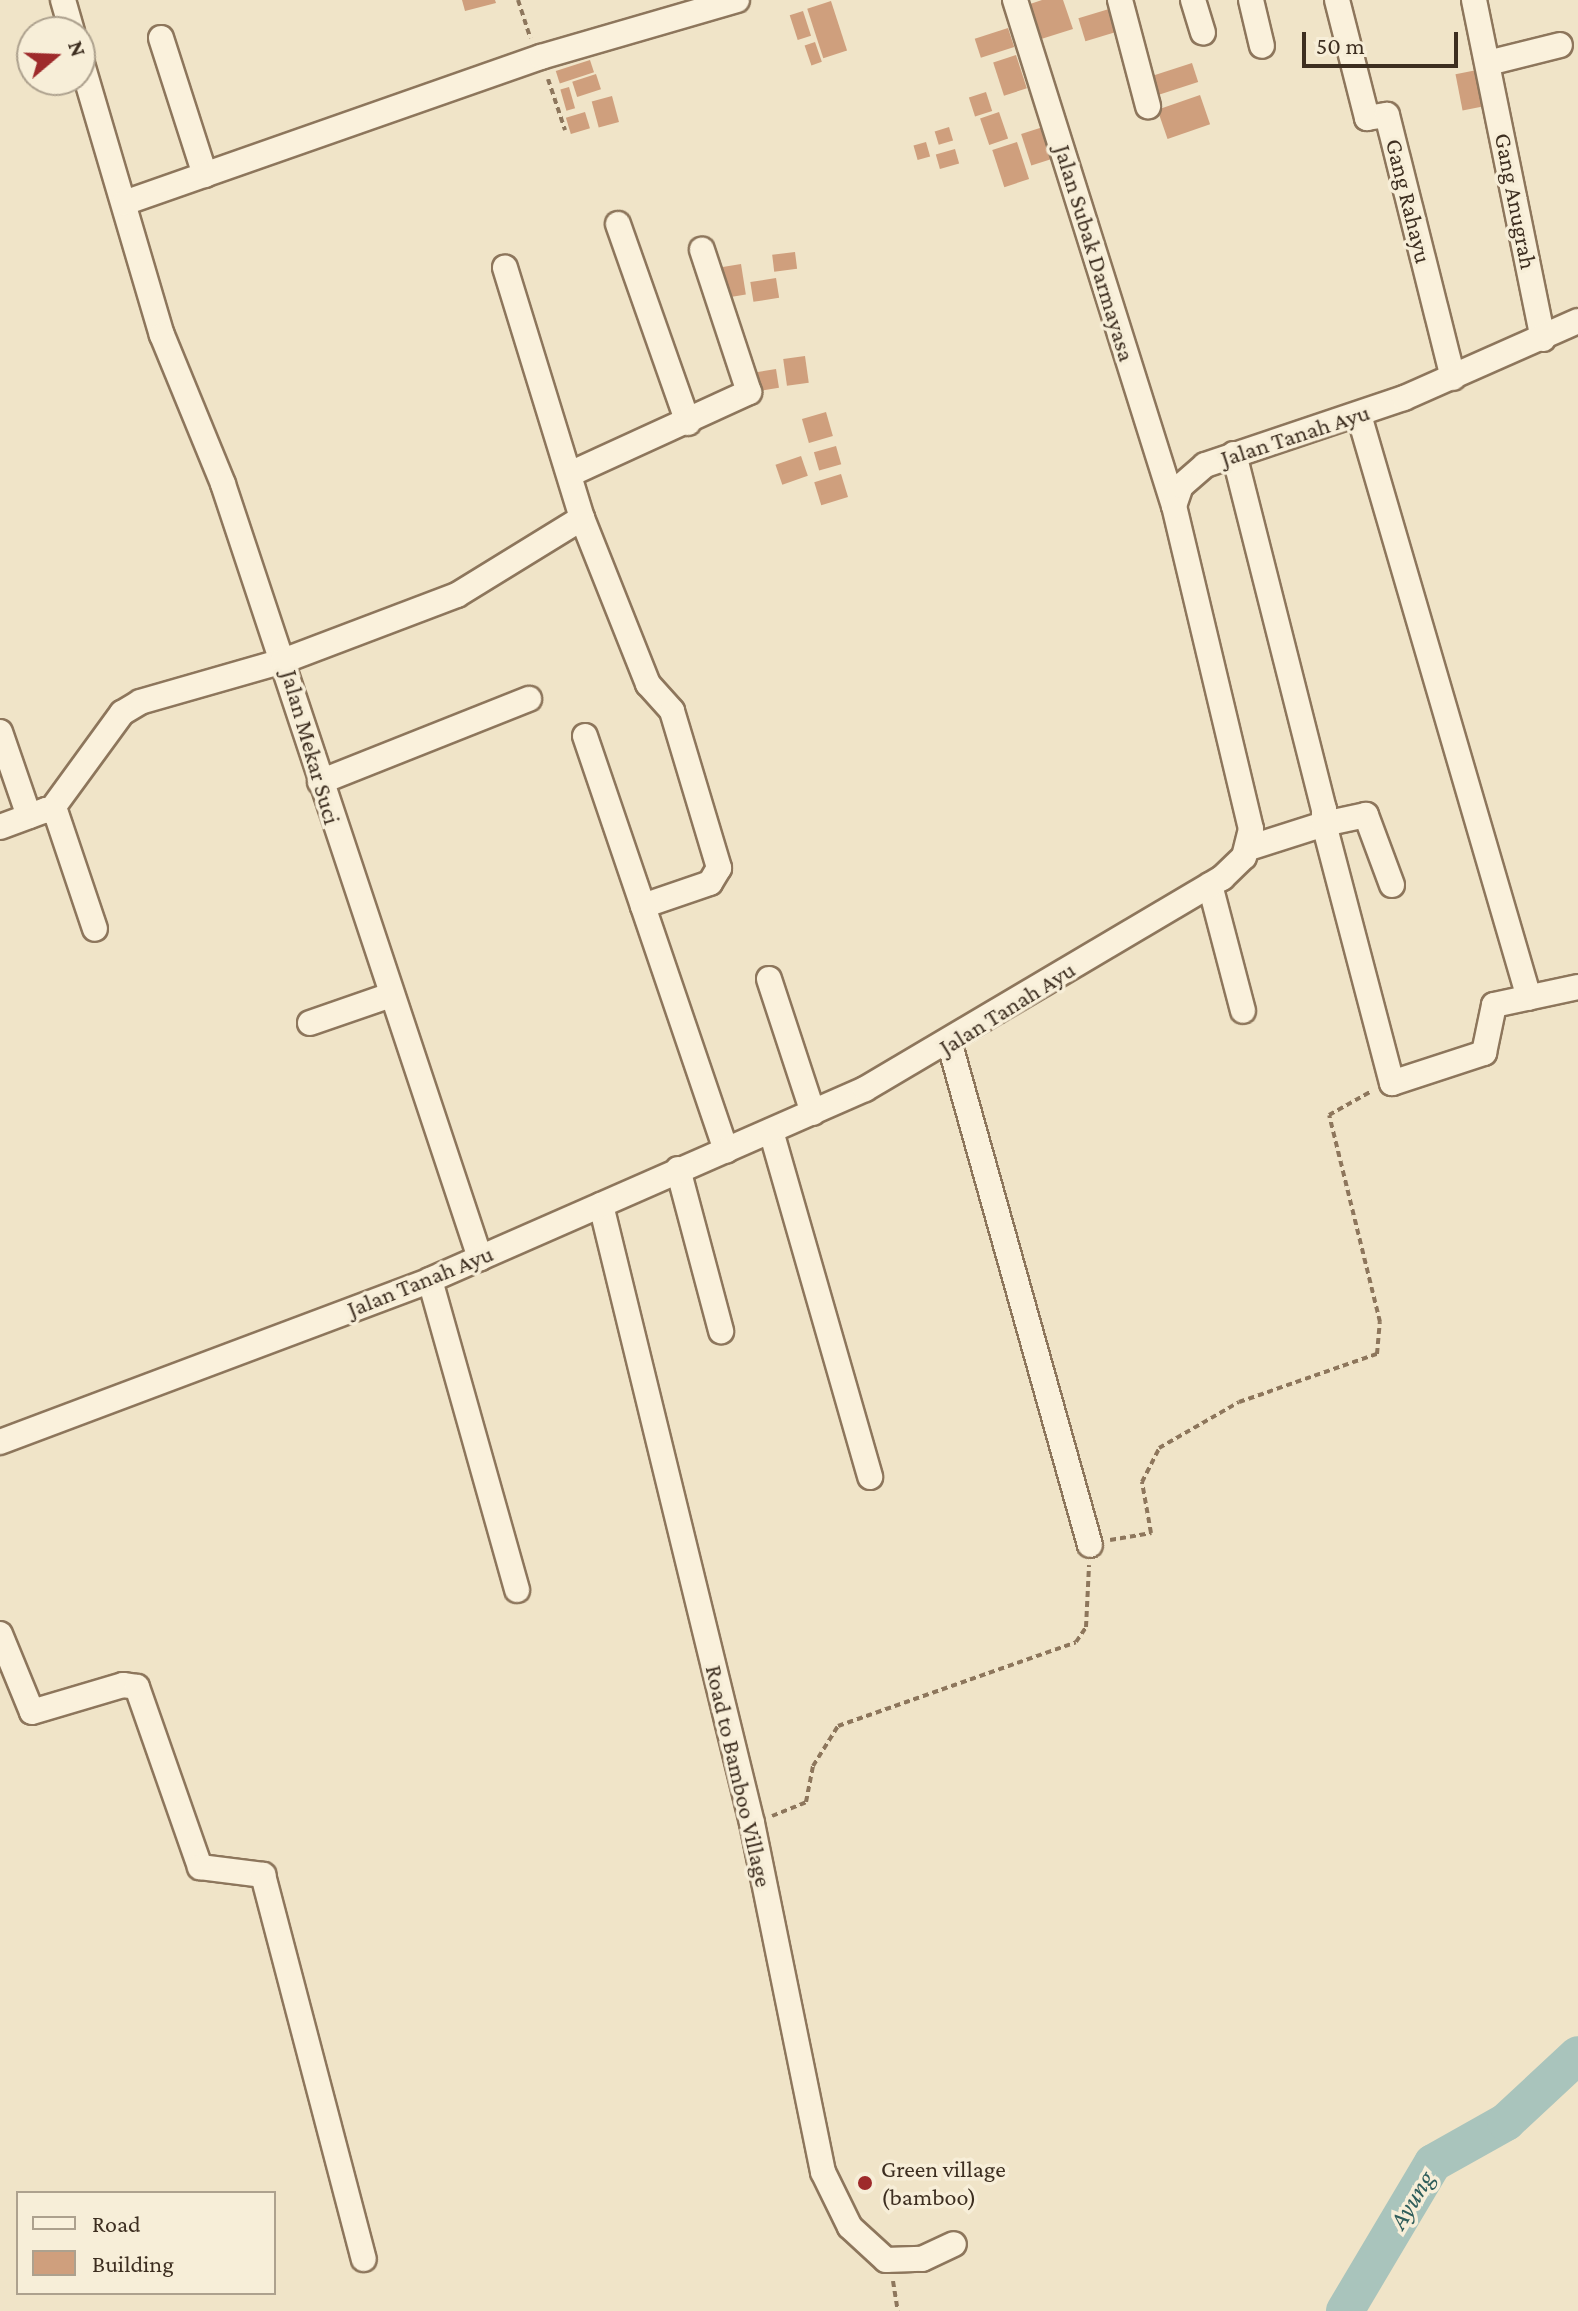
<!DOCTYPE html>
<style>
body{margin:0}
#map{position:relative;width:1578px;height:2311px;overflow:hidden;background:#f0e4c8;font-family:"Crimson Pro",serif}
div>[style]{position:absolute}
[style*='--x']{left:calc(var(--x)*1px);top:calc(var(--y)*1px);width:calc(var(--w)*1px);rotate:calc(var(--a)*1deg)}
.river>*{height:38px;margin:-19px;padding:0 19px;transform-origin:19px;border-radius:19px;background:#a9c4bc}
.building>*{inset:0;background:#cf9f7d;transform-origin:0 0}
.path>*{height:4px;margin-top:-2px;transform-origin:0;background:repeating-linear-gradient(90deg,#8d765c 0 6px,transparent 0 10px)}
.roads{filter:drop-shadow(2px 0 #8d765c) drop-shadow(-2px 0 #8d765c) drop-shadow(0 2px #8d765c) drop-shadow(0 -2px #8d765c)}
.minor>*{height:24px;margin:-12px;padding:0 12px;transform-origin:12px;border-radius:12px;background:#faf1dc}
.dots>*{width:22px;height:22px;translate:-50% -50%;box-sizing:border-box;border:4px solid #f7eed8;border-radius:50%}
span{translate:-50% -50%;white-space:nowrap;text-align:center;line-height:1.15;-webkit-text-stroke:7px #f7eed8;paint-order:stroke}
.street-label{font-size:24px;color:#3d2e20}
.poi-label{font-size:24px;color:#3d2e20}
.left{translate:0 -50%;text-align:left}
.water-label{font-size:26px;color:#2f5d5a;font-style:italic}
.legend{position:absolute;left:16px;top:2191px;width:260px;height:104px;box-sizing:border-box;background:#f7eed8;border:2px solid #ada18e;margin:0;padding:10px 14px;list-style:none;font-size:24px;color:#3d2e20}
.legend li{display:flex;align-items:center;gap:16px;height:40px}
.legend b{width:40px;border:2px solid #ada18e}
.north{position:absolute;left:16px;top:16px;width:80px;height:80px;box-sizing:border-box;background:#f7eed8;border:2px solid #ada18e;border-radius:50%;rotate:71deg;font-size:22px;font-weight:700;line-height:32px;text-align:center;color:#3d2e20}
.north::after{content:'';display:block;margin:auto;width:28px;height:36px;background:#9e2a2b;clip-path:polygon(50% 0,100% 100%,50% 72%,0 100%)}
.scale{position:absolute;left:1302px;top:32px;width:156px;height:36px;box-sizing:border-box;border:4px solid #3d2e20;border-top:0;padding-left:10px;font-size:24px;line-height:28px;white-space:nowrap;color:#3d2e20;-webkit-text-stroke:6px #f7eed8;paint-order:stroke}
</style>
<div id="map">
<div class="river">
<div style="--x:1345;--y:2311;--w:172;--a:-59.3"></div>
<div style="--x:1433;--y:2163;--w:84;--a:-29.3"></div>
<div style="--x:1506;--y:2122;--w:98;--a:-42.9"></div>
</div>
<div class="building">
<div style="clip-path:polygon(462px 0,495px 0,496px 3px,465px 11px)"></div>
<div style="clip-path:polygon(1042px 0,1063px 0,1073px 29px,1038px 40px,1027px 5px)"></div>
<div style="left:831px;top:1px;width:52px;height:25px;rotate:72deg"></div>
<div style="left:1109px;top:9px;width:24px;height:32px;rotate:73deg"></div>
<div style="left:803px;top:11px;width:26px;height:14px;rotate:72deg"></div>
<div style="left:1008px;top:28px;width:20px;height:35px;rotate:72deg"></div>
<div style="left:815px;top:42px;width:21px;height:11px;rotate:71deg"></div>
<div style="left:1016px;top:55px;width:35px;height:24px;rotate:72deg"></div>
<div style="left:590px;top:60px;width:13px;height:36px;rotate:72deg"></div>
<div style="left:1192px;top:63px;width:20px;height:43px;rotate:72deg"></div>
<div style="left:1482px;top:69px;width:37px;height:27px;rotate:79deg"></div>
<div style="left:596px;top:74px;width:16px;height:25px;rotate:72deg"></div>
<div style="left:569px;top:87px;width:22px;height:9px;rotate:74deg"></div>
<div style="left:986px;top:92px;width:20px;height:18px;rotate:72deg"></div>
<div style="left:1200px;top:95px;width:31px;height:45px;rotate:71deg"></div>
<div style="left:612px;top:96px;width:27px;height:21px;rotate:75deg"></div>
<div style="left:585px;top:112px;width:17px;height:20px;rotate:73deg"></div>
<div style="left:999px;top:112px;width:28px;height:20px;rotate:71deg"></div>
<div style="left:949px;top:127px;width:14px;height:15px;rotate:73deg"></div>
<div style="left:1043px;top:127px;width:33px;height:23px;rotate:72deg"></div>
<div style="left:926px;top:142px;width:15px;height:13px;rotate:74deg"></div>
<div style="left:1017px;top:142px;width:39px;height:26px;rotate:72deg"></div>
<div style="left:955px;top:149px;width:15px;height:20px;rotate:74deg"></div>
<div style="left:795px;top:252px;width:17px;height:23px;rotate:83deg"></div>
<div style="left:741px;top:264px;width:31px;height:20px;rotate:81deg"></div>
<div style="left:776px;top:278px;width:20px;height:26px;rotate:81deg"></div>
<div style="left:805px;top:356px;width:27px;height:22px;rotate:82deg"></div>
<div style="left:776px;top:369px;width:19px;height:20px;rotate:81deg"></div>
<div style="left:826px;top:412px;width:25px;height:25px;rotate:74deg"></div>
<div style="left:836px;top:446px;width:19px;height:23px;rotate:74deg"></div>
<div style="left:801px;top:456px;width:21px;height:27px;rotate:71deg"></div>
<div style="left:841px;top:474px;width:24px;height:28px;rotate:73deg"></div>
</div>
<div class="path">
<div style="--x:518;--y:0;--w:40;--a:72"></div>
<div style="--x:548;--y:79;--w:54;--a:71.6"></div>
<div style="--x:1110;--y:1540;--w:42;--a:-9.7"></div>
<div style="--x:1151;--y:1533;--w:52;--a:-100"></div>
<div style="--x:1142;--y:1482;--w:38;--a:-63"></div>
<div style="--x:1159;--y:1448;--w:92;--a:-29.9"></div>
<div style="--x:1239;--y:1402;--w:146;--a:-19.2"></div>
<div style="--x:1377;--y:1354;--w:32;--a:-85"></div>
<div style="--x:1380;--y:1322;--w:213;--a:-103.8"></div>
<div style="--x:1329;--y:1115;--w:49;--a:-29.2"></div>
<div style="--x:772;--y:1816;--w:37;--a:-22"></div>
<div style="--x:806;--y:1802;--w:37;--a:-79"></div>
<div style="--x:813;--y:1766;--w:47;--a:-58"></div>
<div style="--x:838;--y:1726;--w:252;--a:-19.4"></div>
<div style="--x:1076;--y:1642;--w:18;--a:-56"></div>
<div style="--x:1086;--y:1627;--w:62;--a:-87.2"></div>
<div style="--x:893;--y:2281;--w:30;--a:81"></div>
</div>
<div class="roads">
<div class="minor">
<div style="--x:63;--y:0;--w:33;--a:74"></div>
<div style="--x:1015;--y:0;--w:530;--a:72.56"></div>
<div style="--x:1120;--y:0;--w:110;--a:75.2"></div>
<div style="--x:1193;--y:0;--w:34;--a:73"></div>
<div style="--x:1251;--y:0;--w:47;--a:76.6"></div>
<div style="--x:1337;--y:0;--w:122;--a:75.7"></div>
<div style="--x:1367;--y:118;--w:20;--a:-9"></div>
<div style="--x:1387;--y:115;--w:271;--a:75.9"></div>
<div style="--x:1474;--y:0;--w:346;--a:78.5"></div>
<div style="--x:161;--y:38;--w:144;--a:72.2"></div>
<div style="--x:80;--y:57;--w:290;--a:73.6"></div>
<div style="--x:162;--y:335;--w:161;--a:67.7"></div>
<div style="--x:223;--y:484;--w:816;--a:71.63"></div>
<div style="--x:1488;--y:63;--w:74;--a:-14"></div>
<div style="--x:124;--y:203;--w:442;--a:-19.3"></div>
<div style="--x:541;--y:57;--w:204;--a:-16.2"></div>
<div style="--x:618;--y:224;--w:211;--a:70.6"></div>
<div style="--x:1359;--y:415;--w:607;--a:73.74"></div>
<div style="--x:1234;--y:454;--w:366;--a:75.8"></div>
<div style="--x:1324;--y:809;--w:15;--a:90"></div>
<div style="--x:1324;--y:824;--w:79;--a:162.3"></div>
<div style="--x:570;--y:474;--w:197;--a:-24.6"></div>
<div style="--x:749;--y:392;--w:150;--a:-108.3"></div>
<div style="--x:582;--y:518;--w:179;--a:68.3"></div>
<div style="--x:648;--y:684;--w:36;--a:48"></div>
<div style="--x:672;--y:711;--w:164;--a:73.3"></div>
<div style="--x:719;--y:868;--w:17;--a:121"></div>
<div style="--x:710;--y:883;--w:71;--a:161.1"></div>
<div style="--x:0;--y:732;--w:89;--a:71"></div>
<div style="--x:585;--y:736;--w:438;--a:71.2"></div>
<div style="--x:320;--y:782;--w:225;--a:-21.7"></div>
<div style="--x:52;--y:809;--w:119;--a:-53.9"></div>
<div style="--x:122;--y:713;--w:21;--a:-31"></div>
<div style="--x:140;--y:702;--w:149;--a:-16"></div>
<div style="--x:283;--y:661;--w:186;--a:-20.8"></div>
<div style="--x:457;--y:595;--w:147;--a:-31.6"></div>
<div style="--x:582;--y:518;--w:262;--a:-107.1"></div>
<div style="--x:0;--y:827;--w:49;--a:-20.3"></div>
<div style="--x:46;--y:810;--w:10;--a:17"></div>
<div style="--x:56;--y:813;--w:122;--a:71.4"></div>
<div style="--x:1210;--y:885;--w:130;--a:75.3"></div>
<div style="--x:1392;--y:885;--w:75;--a:-110.4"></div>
<div style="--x:1366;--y:815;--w:43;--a:167.9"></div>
<div style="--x:1324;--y:824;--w:268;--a:75.3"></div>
<div style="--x:1392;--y:1083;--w:97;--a:-18.1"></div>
<div style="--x:1484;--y:1053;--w:49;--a:-78.2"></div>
<div style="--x:1494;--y:1005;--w:86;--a:-12.1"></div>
<div style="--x:769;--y:979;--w:141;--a:71.8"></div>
<div style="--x:310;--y:1023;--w:83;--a:-19.1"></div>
<div style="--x:950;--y:1045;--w:519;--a:74.36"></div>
<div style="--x:771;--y:1131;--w:360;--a:74"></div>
<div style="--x:678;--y:1169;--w:168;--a:75.1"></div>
<div style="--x:601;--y:1205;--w:636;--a:76.27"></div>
<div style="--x:752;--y:1823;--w:356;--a:78.5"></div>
<div style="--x:823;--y:2172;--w:61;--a:63.9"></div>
<div style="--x:850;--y:2227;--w:49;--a:42.5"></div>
<div style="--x:886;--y:2260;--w:36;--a:-2"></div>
<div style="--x:922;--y:2259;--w:35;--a:-25"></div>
<div style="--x:430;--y:1280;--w:322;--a:74.3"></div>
<div style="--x:0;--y:1442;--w:460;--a:-20.6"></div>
<div style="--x:430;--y:1280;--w:475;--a:-23.7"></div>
<div style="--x:865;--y:1089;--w:415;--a:-30.6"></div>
<div style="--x:1222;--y:878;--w:30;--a:-44"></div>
<div style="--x:1244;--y:857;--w:29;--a:-76"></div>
<div style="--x:1251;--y:829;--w:332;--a:-103.4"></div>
<div style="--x:1174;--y:506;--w:21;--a:-71"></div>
<div style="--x:1181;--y:486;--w:32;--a:-41"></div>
<div style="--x:1205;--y:465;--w:210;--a:-18.6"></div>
<div style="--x:1404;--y:398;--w:190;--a:-23.9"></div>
<div style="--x:0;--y:1634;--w:84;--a:67.7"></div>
<div style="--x:32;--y:1712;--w:95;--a:-16.5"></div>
<div style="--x:123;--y:1685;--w:14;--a:8"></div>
<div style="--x:137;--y:1687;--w:191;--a:70.7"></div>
<div style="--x:200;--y:1867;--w:64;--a:7.2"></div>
<div style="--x:263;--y:1875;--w:397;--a:75.3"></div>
</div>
</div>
<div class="dots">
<div style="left:865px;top:2183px;background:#9e2a2b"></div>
</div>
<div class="street-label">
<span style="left:1409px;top:201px;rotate:76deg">Gang Rahayu</span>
<span style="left:1516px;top:201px;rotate:79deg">Gang Anugrah</span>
<span style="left:1095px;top:253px;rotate:73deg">Jalan Subak Darmayasa</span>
<span style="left:1295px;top:435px;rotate:-18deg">Jalan Tanah Ayu</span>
<span style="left:311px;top:747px;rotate:74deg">Jalan Mekar Suci</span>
<span style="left:1007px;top:1008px;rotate:-32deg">Jalan Tanah Ayu</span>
<span style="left:420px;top:1281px;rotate:-22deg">Jalan Tanah Ayu</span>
<span style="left:739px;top:1776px;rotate:77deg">Road to Bamboo Village</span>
</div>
<div class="poi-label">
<span class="left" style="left:881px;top:2183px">Green village<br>(bamboo)</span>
</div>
<div class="water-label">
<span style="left:1412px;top:2200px;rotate:-59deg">Ayung</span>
</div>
<ul class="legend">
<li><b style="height:10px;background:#faf1dc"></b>Road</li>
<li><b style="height:22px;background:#cf9f7d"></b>Building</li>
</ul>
<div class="north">N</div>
<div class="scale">50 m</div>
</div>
